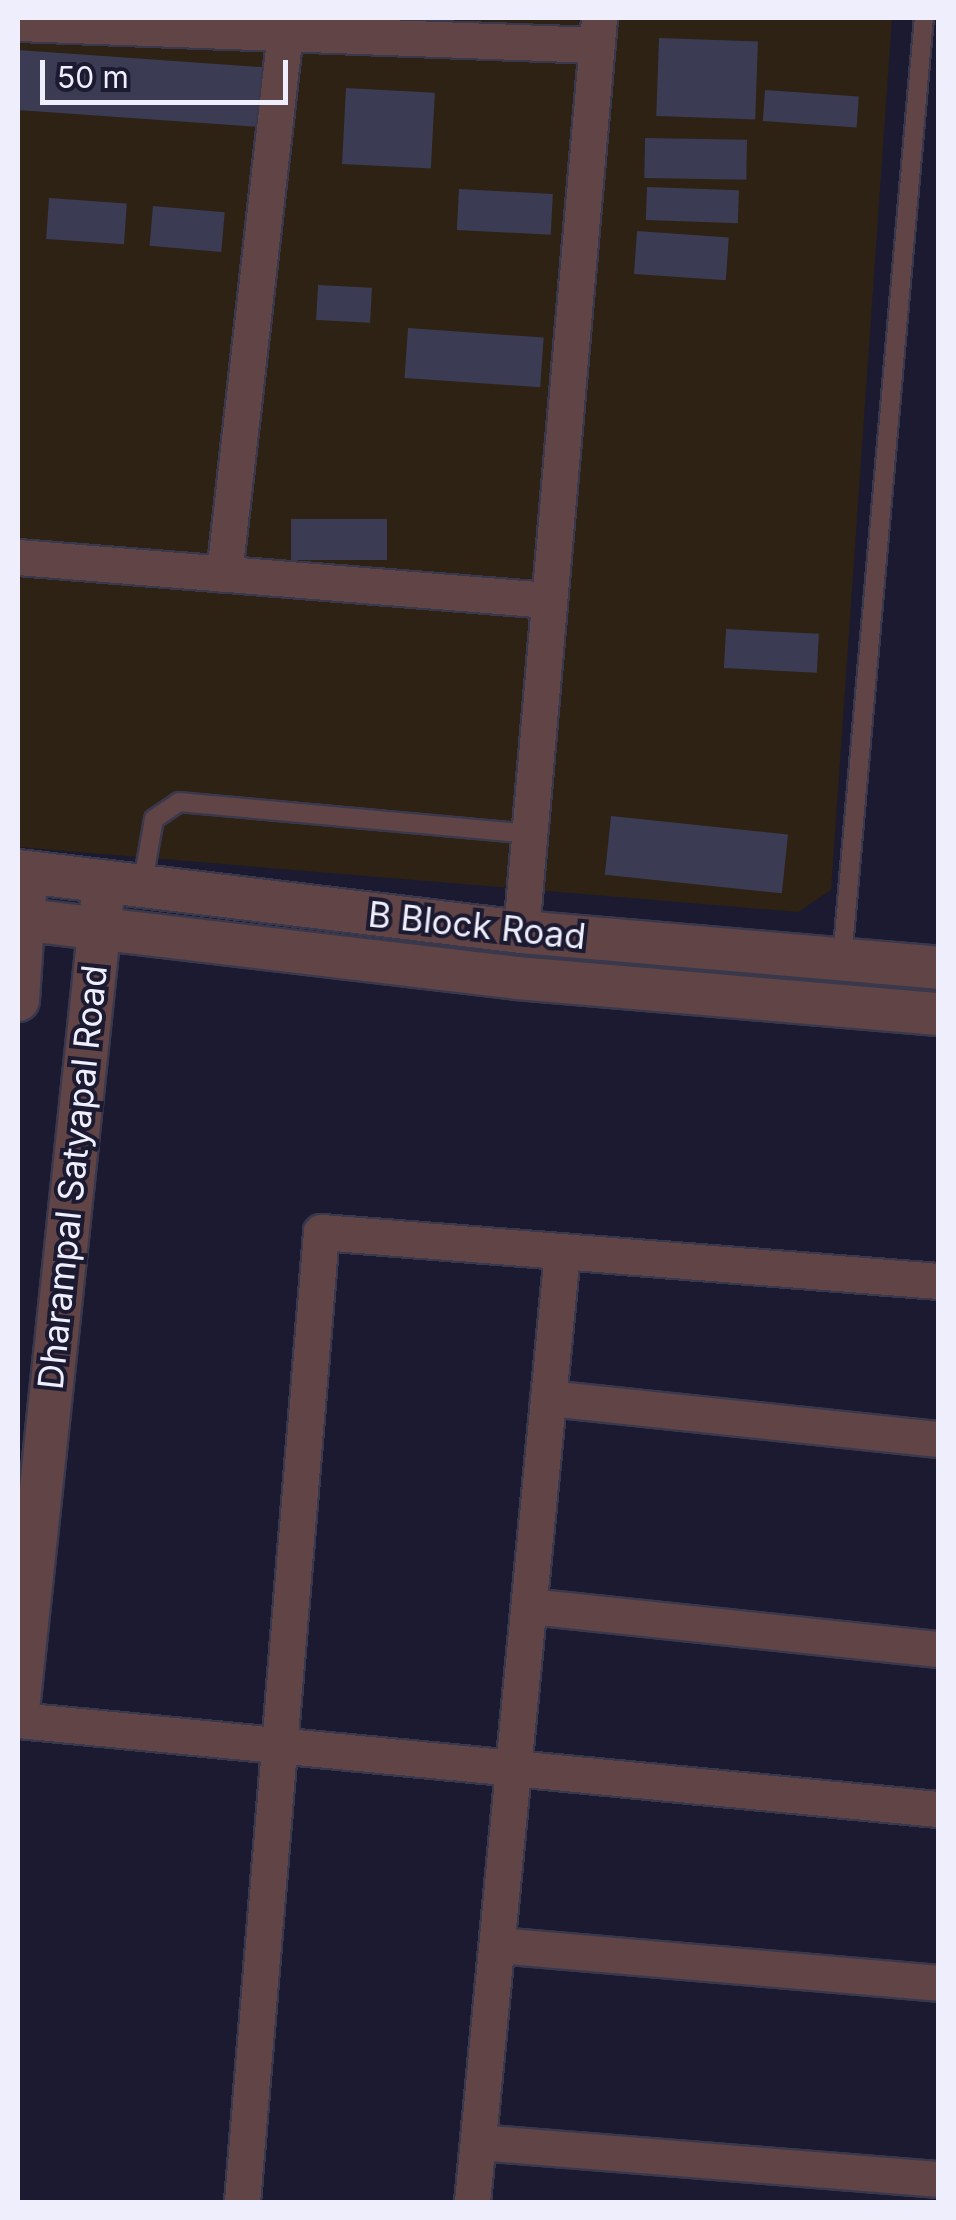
<!DOCTYPE html>
<style>
body{margin:0}
#map{position:relative;width:956px;height:2220px;overflow:hidden;background:#1b1a30;font-family:Inter,sans-serif}
div>[style]{position:absolute}
[style*='--x']{left:calc(var(--x)*1px);top:calc(var(--y)*1px);width:calc(var(--w)*1px);rotate:calc(var(--a)*1deg)}
.industrial>*{inset:0;background:#2d2214}
.building>*{inset:0;background:#3b3b53;transform-origin:0 0}
.roads{filter:drop-shadow(2px 0 #39384d) drop-shadow(-2px 0 #39384d) drop-shadow(0 2px #39384d) drop-shadow(0 -2px #39384d)}
.service>*{height:18px;margin:-9px;padding:0 9px;transform-origin:9px;border-radius:9px;background:#614446}
.minor>*{height:35px;margin:-17.5px;padding:0 17.5px;transform-origin:17.5px;border-radius:17.5px;background:#614446}
.tertiary>*{height:42px;margin:-21px;padding:0 21px;transform-origin:21px;border-radius:21px;background:#614446}
span{translate:-50% -50%;white-space:nowrap;text-align:center;line-height:1.15;-webkit-text-stroke:8px #1b1a30;paint-order:stroke}
.street-label{font-size:35px;color:#eeeefd}
.frame{position:absolute;inset:0;border:20px solid #eeeefd;pointer-events:none}
.scale{position:absolute;left:40px;top:60px;width:248px;height:45px;box-sizing:border-box;border:5px solid #eeeefd;border-top:0;padding-left:12px;font-size:30px;line-height:35px;white-space:nowrap;color:#eeeefd;-webkit-text-stroke:8px #1b1a30;paint-order:stroke}
</style>
<div id="map">
<div class="industrial">
<div style="clip-path:polygon(18px 18px,892px 18px,831px 890px,798px 912px,18px 847px)"></div>
</div>
<div class="building">
<div style="left:659px;top:38px;width:99px;height:78px;rotate:2deg"></div>
<div style="left:18px;top:50px;width:247px;height:60px;rotate:4deg"></div>
<div style="left:346px;top:88px;width:89px;height:76px;rotate:3deg"></div>
<div style="left:765px;top:90px;width:94px;height:31px;rotate:4deg"></div>
<div style="left:645px;top:138px;width:102px;height:40px;rotate:1deg"></div>
<div style="left:647px;top:187px;width:92px;height:33px;rotate:2deg"></div>
<div style="left:459px;top:189px;width:94px;height:41px;rotate:3deg"></div>
<div style="left:49px;top:198px;width:78px;height:41px;rotate:4deg"></div>
<div style="left:153px;top:206px;width:72px;height:40px;rotate:5deg"></div>
<div style="left:637px;top:231px;width:92px;height:43px;rotate:4deg"></div>
<div style="left:318px;top:285px;width:54px;height:35px;rotate:3deg"></div>
<div style="left:408px;top:328px;width:136px;height:50px;rotate:4deg"></div>
<div style="left:291px;top:519px;width:96px;height:41px"></div>
<div style="left:726px;top:629px;width:93px;height:39px;rotate:3deg"></div>
<div style="left:611px;top:816px;width:178px;height:59px;rotate:6deg"></div>
</div>
<div class="roads">
<div class="service">
<div style="--x:142;--y:887;--w:69;--a:-80"></div>
<div style="--x:154;--y:819;--w:30;--a:-34"></div>
<div style="--x:179;--y:802;--w:353;--a:5.2"></div>
<div style="--x:842;--y:960;--w:946;--a:-85.03"></div>
</div>
<div class="minor">
<div style="--x:18;--y:23;--w:578;--a:2.18"></div>
<div style="--x:18;--y:557;--w:532;--a:4.64"></div>
<div style="--x:224;--y:574;--w:546;--a:-83.59"></div>
<div style="--x:521;--y:932;--w:917;--a:-85.12"></div>
<div style="--x:548;--y:1398;--w:392;--a:6"></div>
<div style="--x:529;--y:1606;--w:411;--a:6"></div>
<div style="--x:18;--y:1720;--w:924;--a:5.53"></div>
<div style="--x:497;--y:1945;--w:443;--a:4.9"></div>
<div style="--x:478;--y:2142;--w:461;--a:4.6"></div>
<div style="--x:242;--y:2202;--w:973;--a:-85.34"></div>
<div style="--x:321;--y:1232;--w:619;--a:4.54"></div>
<div style="--x:472;--y:2202;--w:955;--a:-84.59"></div>
</div>
<div class="tertiary">
<div style="--x:18;--y:871;--w:507;--a:6.91"></div>
<div style="--x:521;--y:932;--w:419;--a:4.9"></div>
<div style="--x:18;--y:919;--w:502;--a:6.74"></div>
<div style="--x:517;--y:978;--w:423;--a:4.9"></div>
<div style="--x:18;--y:1000;--w:109;--a:-86.3"></div>
<div style="--x:18;--y:1710;--w:811;--a:-84.06"></div>
</div>
</div>
<div class="street-label">
<span style="left:477px;top:925px;rotate:6deg">B Block Road</span>
<span style="left:72px;top:1177px;rotate:-84deg">Dharampal Satyapal Road</span>
</div>
<div class="frame"></div>
<div class="scale">50 m</div>
</div>
